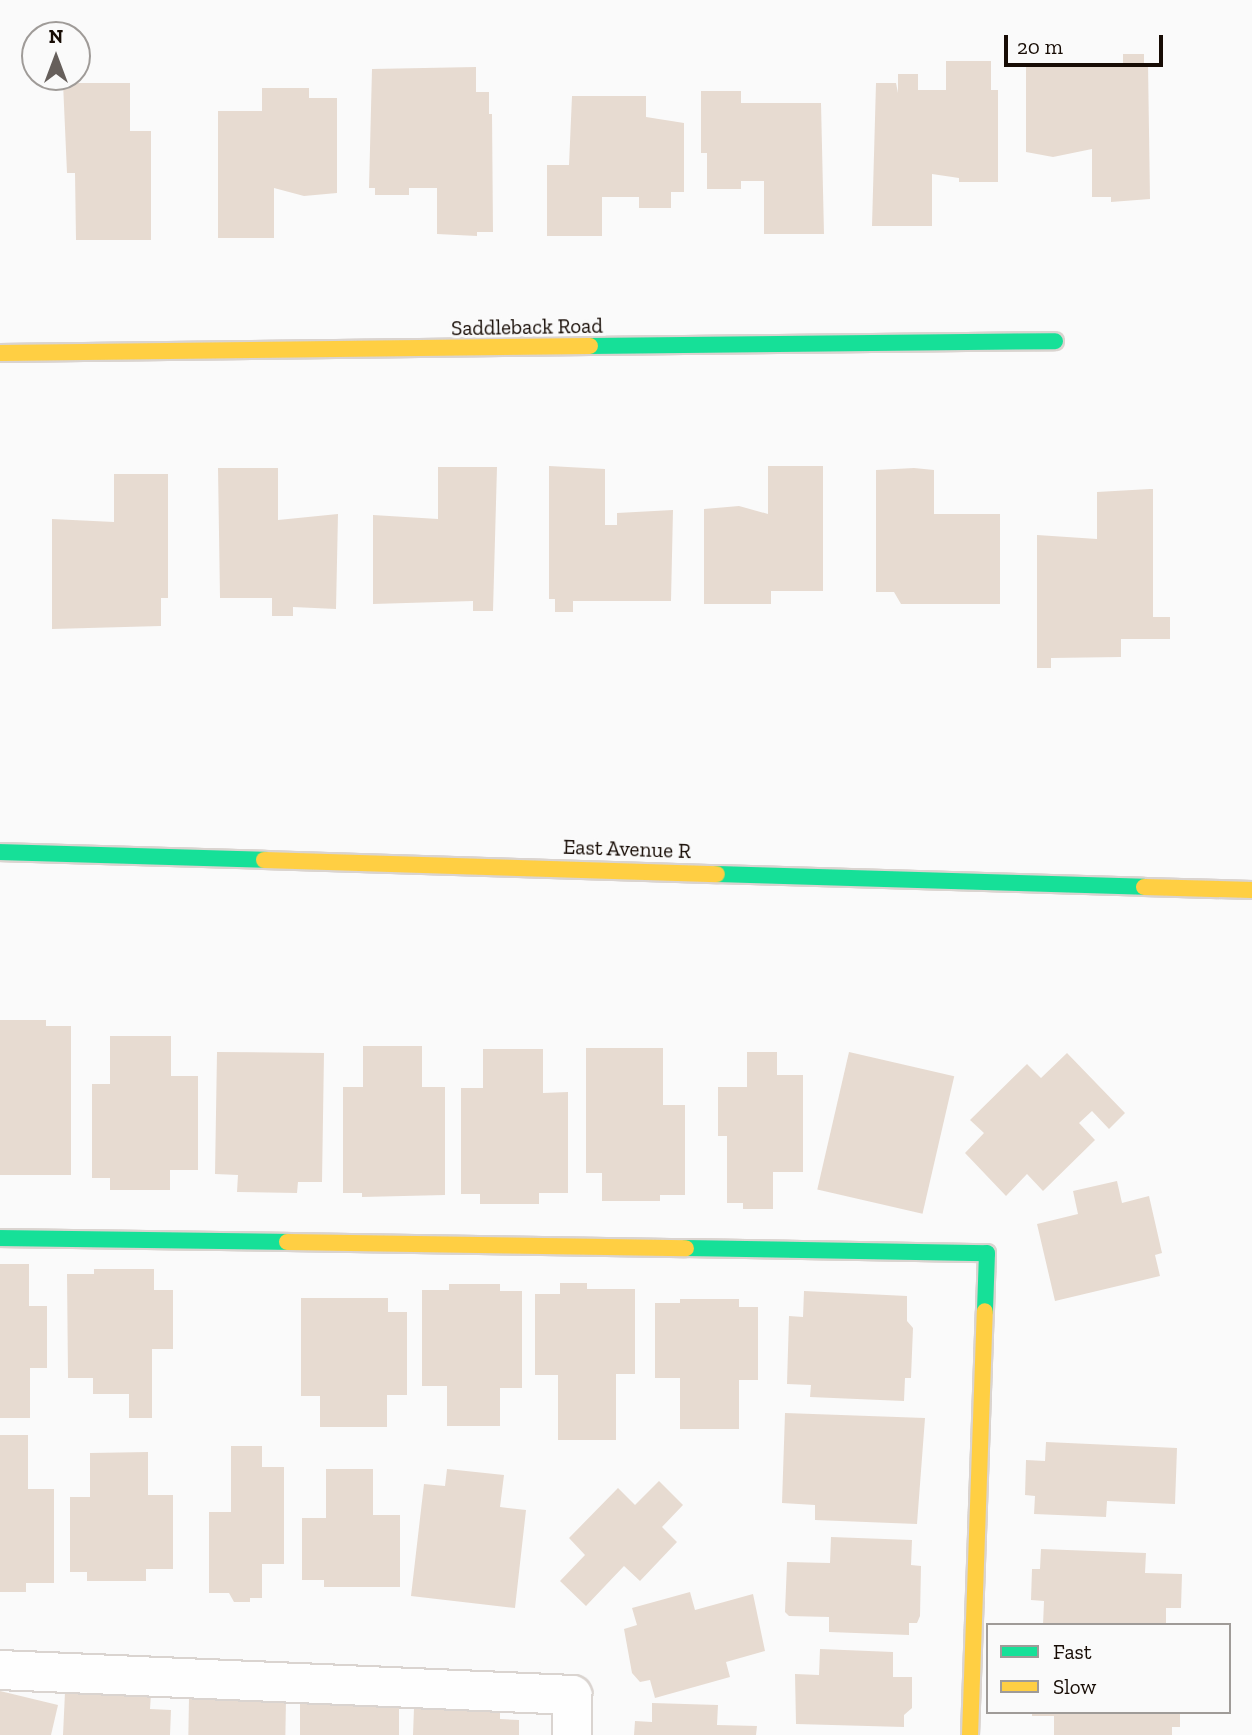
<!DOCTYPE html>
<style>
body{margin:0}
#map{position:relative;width:1252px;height:1735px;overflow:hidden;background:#fafafa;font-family:"Zilla Slab",serif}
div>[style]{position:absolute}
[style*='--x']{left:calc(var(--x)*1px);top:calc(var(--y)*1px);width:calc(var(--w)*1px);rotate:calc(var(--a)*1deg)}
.building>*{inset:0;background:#e7dbd1;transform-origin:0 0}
.roads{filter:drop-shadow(2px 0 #dad4d0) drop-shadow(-2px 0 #dad4d0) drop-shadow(0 2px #dad4d0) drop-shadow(0 -2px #dad4d0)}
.street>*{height:38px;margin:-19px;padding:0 19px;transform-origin:19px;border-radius:19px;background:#fefefe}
.fast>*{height:16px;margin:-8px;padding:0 8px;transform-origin:8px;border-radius:8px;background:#16e098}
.slow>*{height:16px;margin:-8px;padding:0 8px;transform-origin:8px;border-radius:8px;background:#ffcf43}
span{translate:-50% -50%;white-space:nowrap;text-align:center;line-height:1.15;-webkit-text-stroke:6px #fafafa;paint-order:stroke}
.street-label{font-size:21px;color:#170c05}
.legend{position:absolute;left:986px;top:1623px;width:245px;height:91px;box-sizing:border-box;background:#fafafa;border:2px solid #9f9b98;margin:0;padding:9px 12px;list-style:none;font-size:21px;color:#170c05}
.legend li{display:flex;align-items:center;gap:14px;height:35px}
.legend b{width:35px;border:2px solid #9f9b98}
.north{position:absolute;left:21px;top:21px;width:70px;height:70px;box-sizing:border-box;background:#fafafa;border:2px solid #9f9b98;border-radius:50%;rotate:0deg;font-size:19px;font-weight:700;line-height:28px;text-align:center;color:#170c05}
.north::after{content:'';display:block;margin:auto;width:24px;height:32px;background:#665f5b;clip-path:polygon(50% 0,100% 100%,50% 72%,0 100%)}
.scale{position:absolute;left:1004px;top:35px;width:159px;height:32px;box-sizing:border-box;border:4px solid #170c05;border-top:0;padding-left:9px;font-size:21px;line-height:24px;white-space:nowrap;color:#170c05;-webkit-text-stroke:5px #fafafa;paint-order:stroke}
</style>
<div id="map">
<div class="building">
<div style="clip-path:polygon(1123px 54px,1144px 54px,1144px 63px,1148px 63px,1150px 199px,1111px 202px,1111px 197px,1092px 197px,1092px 149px,1053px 157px,1026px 152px,1026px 65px,1123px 65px)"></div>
<div style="clip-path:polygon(946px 61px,991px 61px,991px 90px,998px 90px,998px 182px,959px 182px,959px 178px,932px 174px,932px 226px,872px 226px,876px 83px,896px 83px,898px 93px,898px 74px,918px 74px,918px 90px,946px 90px)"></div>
<div style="clip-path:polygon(476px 67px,476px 92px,489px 92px,489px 114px,492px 114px,493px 232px,477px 232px,477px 236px,437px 234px,437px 188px,409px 188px,409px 195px,375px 195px,375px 188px,369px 188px,372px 69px)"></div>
<div style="clip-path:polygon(63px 83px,130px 83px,130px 131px,151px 131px,151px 240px,76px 240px,75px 173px,67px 173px)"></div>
<div style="clip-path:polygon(262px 88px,309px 88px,309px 98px,337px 98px,337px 193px,304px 196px,274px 188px,274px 238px,218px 238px,218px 111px,262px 111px)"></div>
<div style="clip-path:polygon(701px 91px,741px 91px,741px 103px,821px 103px,824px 234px,764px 234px,764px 181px,741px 181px,741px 189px,707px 189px,707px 153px,701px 153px)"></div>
<div style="clip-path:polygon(572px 96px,646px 96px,646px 117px,684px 123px,684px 192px,671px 192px,671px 208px,639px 208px,639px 197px,602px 197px,602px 236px,547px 236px,547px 165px,569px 165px)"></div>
<div style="clip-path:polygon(549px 466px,605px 469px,605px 525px,617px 525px,617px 513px,673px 510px,671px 601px,573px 601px,573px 612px,555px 612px,555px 599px,549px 599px)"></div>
<div style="clip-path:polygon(768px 466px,823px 466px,823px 591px,771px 591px,771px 604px,704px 604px,704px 509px,739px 506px,768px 514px)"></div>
<div style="clip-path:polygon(438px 467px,497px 467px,493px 611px,473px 611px,473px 601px,373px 604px,373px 515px,438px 519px)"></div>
<div style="clip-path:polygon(218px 468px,278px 468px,278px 520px,338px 514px,336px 609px,293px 607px,293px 616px,272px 616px,272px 598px,220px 598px)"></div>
<div style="clip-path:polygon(914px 468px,934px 470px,934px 514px,1000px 514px,1000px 604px,901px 604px,894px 592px,876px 592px,876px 470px)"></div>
<div style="clip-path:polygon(114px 474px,168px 474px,168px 598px,161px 598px,161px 626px,52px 629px,52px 519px,114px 522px)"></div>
<div style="clip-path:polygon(1150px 489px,1153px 489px,1153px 617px,1170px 617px,1170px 639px,1121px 639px,1121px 657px,1051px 658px,1051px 668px,1037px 668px,1037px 535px,1097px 539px,1097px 492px)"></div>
<div style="clip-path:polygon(0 1020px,46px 1020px,46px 1026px,71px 1026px,71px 1175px,0 1175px)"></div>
<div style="clip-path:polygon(110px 1036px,171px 1036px,171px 1076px,198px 1076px,198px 1170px,170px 1170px,170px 1190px,110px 1190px,110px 1178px,92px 1178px,92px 1084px,110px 1084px)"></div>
<div style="clip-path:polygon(363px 1046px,422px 1046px,422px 1087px,445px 1087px,445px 1195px,362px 1197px,362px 1193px,343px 1193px,343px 1087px,363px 1087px)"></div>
<div style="clip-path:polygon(586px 1048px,663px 1048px,663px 1105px,685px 1105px,685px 1195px,660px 1195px,660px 1201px,602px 1201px,602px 1173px,586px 1173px)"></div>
<div style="clip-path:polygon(483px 1049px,543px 1049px,543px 1093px,568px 1092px,568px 1193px,539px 1193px,539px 1204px,480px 1204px,480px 1194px,461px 1194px,461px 1088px,483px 1088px)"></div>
<div style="clip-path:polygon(217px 1052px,324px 1053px,322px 1182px,298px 1182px,297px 1193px,237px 1192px,238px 1175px,215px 1174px)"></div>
<div style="clip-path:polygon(747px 1052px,777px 1052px,777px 1075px,803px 1075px,803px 1172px,773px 1172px,773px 1209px,743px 1209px,743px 1203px,727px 1203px,727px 1136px,718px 1136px,718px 1087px,747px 1087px)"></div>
<div style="left:849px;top:1052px;width:108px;height:141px;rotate:13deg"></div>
<div style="clip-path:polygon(1067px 1053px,1125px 1113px,1109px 1129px,1092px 1111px,1079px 1123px,1095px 1140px,1043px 1191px,1027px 1174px,1006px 1196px,965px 1153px,984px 1133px,970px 1120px,1027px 1064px,1041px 1078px)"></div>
<div style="clip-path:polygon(1117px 1181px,1122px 1203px,1149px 1196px,1162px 1253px,1155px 1255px,1160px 1276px,1055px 1301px,1037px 1224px,1078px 1214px,1073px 1191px)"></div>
<div style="clip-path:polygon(0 1264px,29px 1264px,29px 1306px,47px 1306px,47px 1368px,30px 1368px,30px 1418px,0 1418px)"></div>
<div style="clip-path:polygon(94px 1269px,154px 1269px,154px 1290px,173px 1290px,173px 1349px,152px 1349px,152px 1418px,129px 1418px,129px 1394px,93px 1394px,93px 1378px,68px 1378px,67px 1274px,94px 1274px)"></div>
<div style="clip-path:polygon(560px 1283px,587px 1283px,587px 1289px,635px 1289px,635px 1374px,616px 1374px,616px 1440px,558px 1440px,558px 1375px,535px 1375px,535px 1294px,560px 1294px)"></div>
<div style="clip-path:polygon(449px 1284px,500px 1284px,500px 1291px,522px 1291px,522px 1388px,500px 1388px,500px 1426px,447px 1426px,447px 1386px,422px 1386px,422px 1290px,449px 1290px)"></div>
<div style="clip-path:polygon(804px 1291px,907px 1296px,907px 1321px,913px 1328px,911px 1378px,905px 1378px,904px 1401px,810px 1397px,811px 1385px,787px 1384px,789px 1316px,803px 1317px)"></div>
<div style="clip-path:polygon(301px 1298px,388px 1298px,388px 1312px,407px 1312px,407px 1395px,387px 1395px,387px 1427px,320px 1427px,320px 1396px,301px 1396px)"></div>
<div style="clip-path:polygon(680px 1299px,739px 1299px,739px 1307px,758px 1307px,758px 1380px,739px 1380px,739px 1429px,680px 1429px,680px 1378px,655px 1378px,655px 1303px,680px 1303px)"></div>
<div style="clip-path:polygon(785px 1413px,925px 1418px,917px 1524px,815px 1520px,815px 1505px,782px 1503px)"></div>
<div style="clip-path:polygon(0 1435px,28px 1435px,28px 1489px,54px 1489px,54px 1583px,26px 1583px,26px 1592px,0 1592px)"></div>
<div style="clip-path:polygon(1046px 1442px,1177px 1448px,1175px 1504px,1107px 1501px,1106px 1517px,1034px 1514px,1035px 1496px,1025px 1495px,1026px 1460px,1045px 1461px)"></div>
<div style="clip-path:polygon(231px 1446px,262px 1446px,262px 1467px,284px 1467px,284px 1564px,262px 1564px,262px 1598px,250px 1598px,250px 1602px,234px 1602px,229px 1593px,209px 1593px,209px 1512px,231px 1512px)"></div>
<div style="clip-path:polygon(148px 1452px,148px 1495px,173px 1495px,173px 1569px,146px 1569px,146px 1581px,87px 1581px,87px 1572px,70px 1572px,70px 1497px,90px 1497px,90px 1453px)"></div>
<div style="clip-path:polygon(326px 1469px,373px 1469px,373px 1515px,400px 1515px,400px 1587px,324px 1587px,324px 1580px,302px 1580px,302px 1518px,326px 1518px)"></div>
<div style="clip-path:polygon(447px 1469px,504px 1475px,500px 1507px,526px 1510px,515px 1608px,411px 1596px,424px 1484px,445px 1486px)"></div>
<div style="clip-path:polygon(659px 1481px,683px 1505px,662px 1527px,677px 1542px,640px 1581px,624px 1566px,586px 1606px,560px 1581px,585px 1555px,569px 1538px,618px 1488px,635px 1505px)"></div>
<div style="clip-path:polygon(831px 1537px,912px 1540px,911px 1565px,921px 1566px,920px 1616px,917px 1623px,909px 1623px,909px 1635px,829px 1632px,829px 1617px,789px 1616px,785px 1612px,787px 1562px,830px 1563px)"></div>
<div style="clip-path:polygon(1041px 1549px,1146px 1553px,1145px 1573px,1182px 1574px,1181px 1608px,1166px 1608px,1166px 1625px,1043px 1625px,1044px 1601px,1031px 1600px,1032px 1569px,1040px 1569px)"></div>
<div style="clip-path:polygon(690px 1592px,695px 1610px,753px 1594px,765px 1651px,726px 1662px,730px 1677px,655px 1698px,650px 1680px,640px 1682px,632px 1673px,624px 1629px,637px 1625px,632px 1608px)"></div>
<div style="clip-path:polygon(820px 1649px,893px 1652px,893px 1677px,912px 1677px,912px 1708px,904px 1715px,904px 1727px,796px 1724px,795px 1674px,819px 1675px)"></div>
<div style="clip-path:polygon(93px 1689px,151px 1693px,150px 1709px,171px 1710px,170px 1735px,63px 1735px,65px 1692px,92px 1694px)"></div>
<div style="clip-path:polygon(0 1691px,58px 1705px,51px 1735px,0 1735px)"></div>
<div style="left:189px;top:1698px;width:97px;height:37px;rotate:1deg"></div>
<div style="left:300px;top:1701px;width:99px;height:34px"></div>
<div style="clip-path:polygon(652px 1703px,718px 1705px,717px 1725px,757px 1726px,756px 1735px,634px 1735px,635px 1721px,652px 1722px)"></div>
<div style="clip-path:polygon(441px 1704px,500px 1706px,500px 1719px,519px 1720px,519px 1735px,413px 1735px,414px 1708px,441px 1709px)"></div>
<div style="clip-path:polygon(1032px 1712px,1180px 1712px,1180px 1727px,1172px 1727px,1172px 1735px,1054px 1735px,1054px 1716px,1032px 1716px)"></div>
</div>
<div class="roads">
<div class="street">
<div style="--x:0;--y:1670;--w:573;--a:2.5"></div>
<div style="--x:572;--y:1695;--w:40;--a:90"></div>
</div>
<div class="fast">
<div style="--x:590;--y:346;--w:465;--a:-0.6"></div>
<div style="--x:0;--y:852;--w:264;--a:1.7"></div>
<div style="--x:717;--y:874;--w:427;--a:1.7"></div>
<div style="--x:0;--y:1238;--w:287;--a:0.8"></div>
<div style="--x:686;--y:1248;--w:301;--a:1"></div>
<div style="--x:987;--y:1253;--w:58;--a:92"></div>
</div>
<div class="slow">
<div style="--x:0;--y:353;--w:590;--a:-0.68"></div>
<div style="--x:264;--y:860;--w:453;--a:1.8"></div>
<div style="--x:1144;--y:887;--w:108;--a:1.6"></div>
<div style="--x:287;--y:1242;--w:399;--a:0.9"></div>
<div style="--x:970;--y:1735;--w:424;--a:-88"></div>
</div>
</div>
<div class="street-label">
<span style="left:527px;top:327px;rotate:-1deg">Saddleback Road</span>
<span style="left:627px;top:849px;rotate:2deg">East Avenue R</span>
</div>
<ul class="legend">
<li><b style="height:9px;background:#16e098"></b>Fast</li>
<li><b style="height:9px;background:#ffcf43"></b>Slow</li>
</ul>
<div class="north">N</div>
<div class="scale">20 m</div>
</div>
